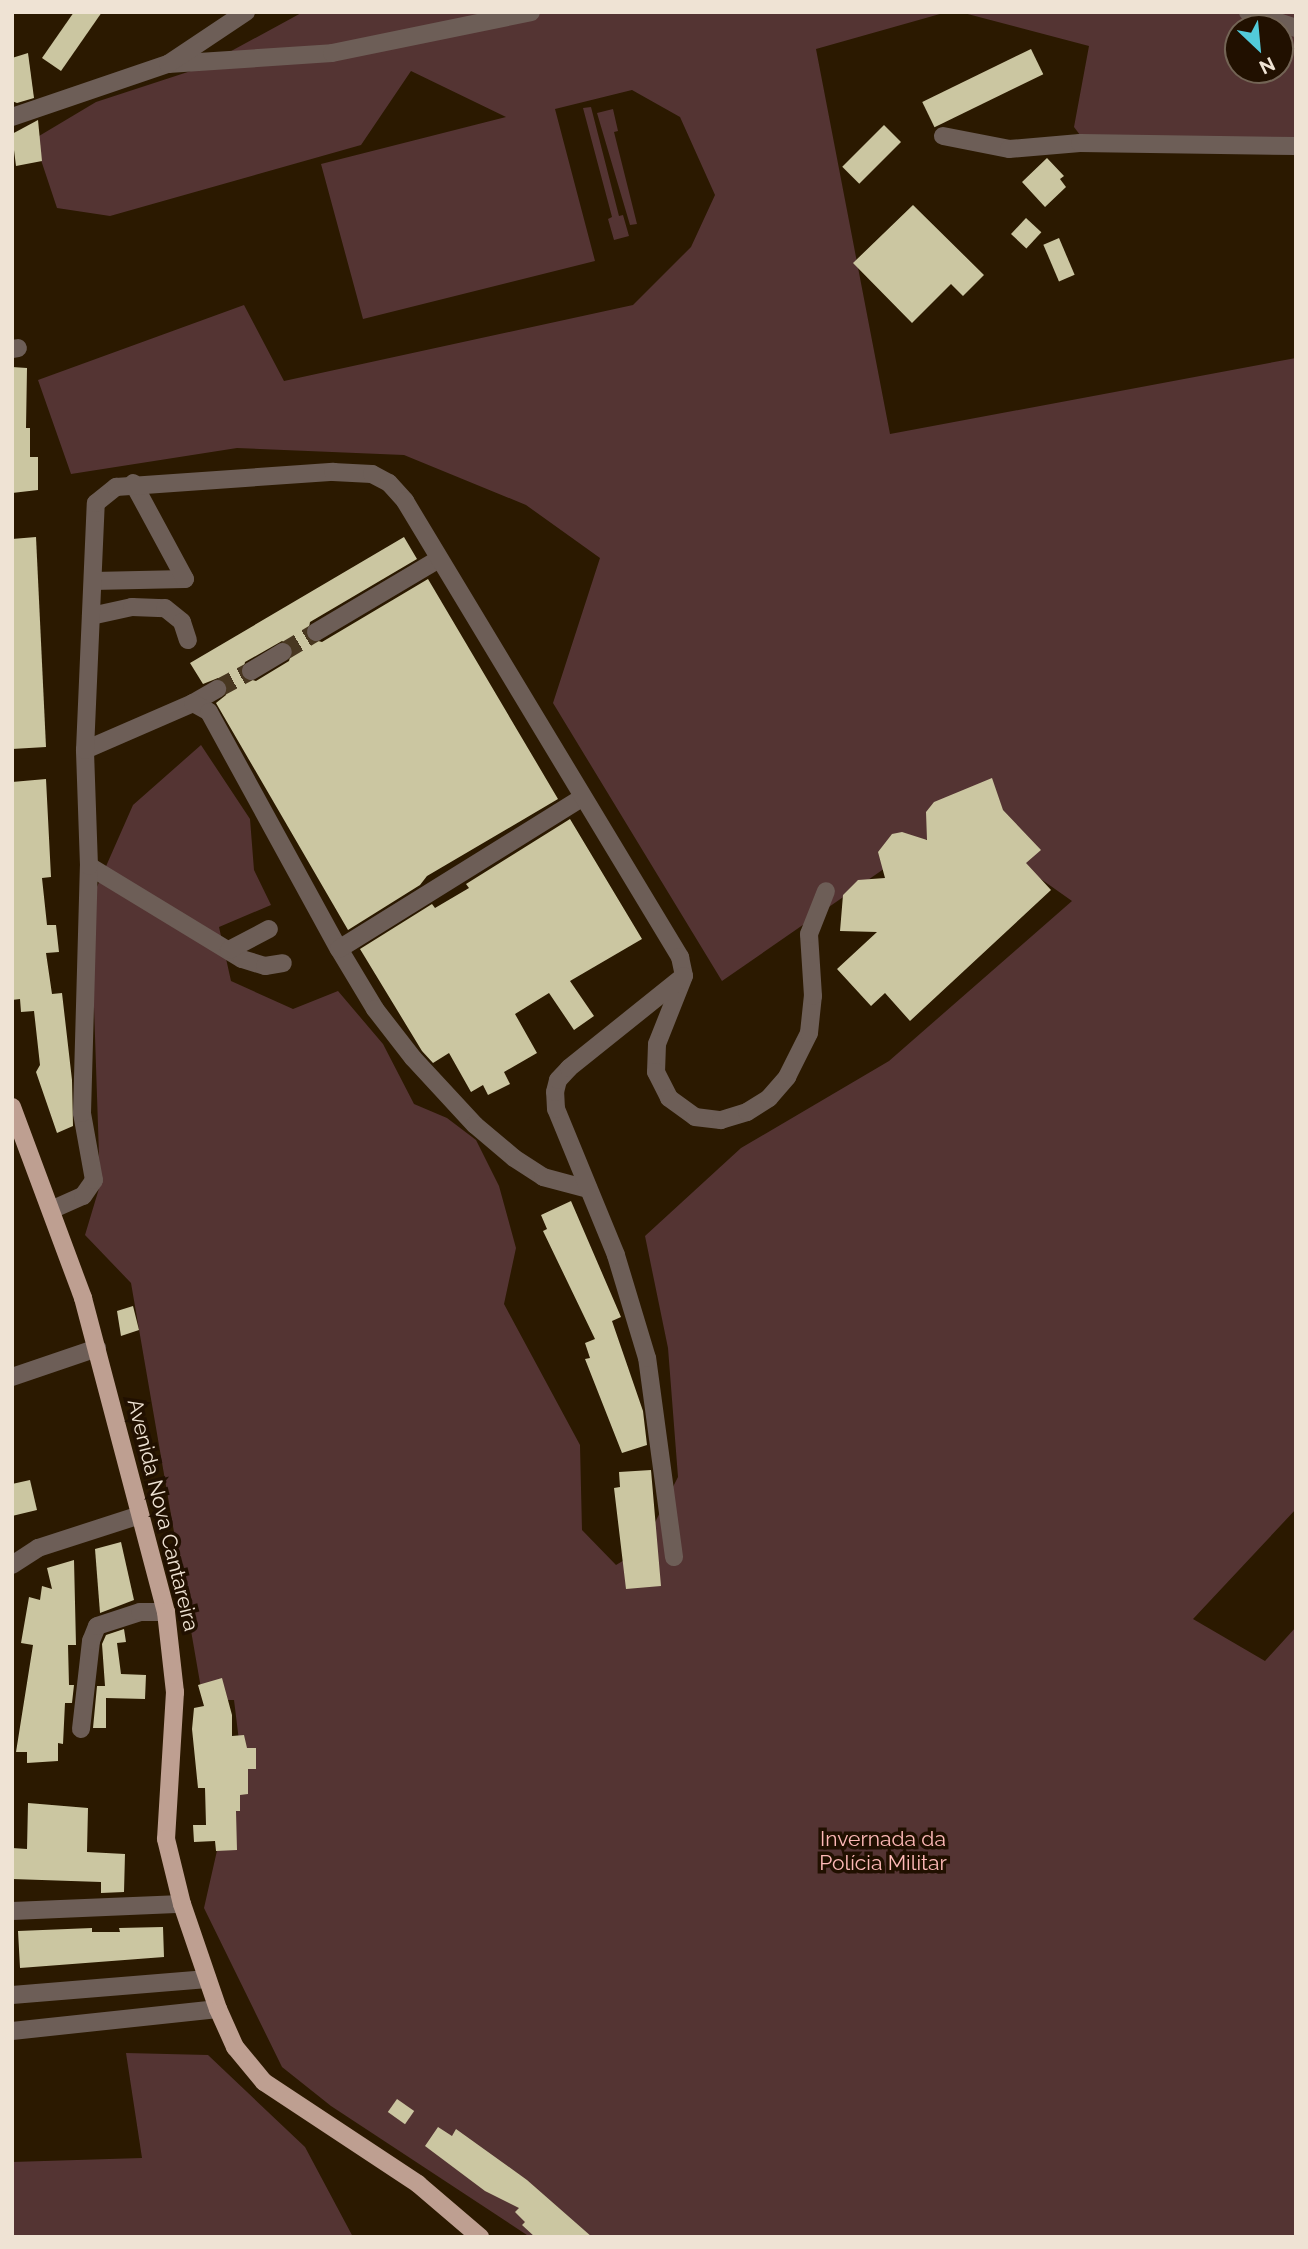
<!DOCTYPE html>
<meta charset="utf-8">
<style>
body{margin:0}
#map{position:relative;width:1308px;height:2249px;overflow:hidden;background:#2b1900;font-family:Raleway,sans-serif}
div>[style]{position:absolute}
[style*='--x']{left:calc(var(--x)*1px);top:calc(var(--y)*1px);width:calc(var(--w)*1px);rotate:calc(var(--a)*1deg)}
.green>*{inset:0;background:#543433}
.building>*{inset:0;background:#cbc6a1;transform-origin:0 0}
.minor-tunnel>*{height:18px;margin-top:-9px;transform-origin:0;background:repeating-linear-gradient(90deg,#483720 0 18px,transparent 0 27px)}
.minor>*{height:18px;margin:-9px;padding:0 9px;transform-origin:9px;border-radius:9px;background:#6d5e57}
.major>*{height:18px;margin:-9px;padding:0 9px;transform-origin:9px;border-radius:9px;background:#be9f91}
span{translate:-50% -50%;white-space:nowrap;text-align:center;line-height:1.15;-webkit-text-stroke:7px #211000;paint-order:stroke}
.street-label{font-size:21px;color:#efe3d4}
.park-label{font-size:21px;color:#feb9b7}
.frame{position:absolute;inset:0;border:14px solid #efe3d4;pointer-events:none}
.north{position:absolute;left:1224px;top:14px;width:70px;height:70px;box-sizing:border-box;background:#211000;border:2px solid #736455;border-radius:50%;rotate:154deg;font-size:19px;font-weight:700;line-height:28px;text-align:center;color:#efe3d4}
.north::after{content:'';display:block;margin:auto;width:24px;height:32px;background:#52cbda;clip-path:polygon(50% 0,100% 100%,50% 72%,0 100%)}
</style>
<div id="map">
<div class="green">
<div style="clip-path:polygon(303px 12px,947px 12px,816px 49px,890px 434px,1296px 358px,1296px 1509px,1193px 1619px,1265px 1661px,1296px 1627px,1296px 2237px,530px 2237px,331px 2106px,282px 2067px,204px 1908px,240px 1749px,234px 1700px,203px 1700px,131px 1283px,85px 1235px,100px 1185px,93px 977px,96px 889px,133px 805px,201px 745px,250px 819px,254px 870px,271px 905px,219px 927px,231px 981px,293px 1009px,338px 991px,383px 1044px,414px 1104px,447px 1118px,476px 1140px,499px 1186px,516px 1248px,504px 1304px,580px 1445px,582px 1530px,616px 1565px,641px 1550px,678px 1477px,668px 1348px,645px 1236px,741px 1148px,889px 1061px,1072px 901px,956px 819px,722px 981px,553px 703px,600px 558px,526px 505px,404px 455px,237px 448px,71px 474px,38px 380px,244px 305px,284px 381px,633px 305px,691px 247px,715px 195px,680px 117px,632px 90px,555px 109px,595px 261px,363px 319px,321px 164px,506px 117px,411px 71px,361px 145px,110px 216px,57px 208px,34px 139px,96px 102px,200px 68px)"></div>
<div style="clip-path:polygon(evenodd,960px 12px,1296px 12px,1296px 140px,1080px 135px,1074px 127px,1089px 46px,960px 12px,1238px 28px,1280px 28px,1280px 70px,1238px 70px,1238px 28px)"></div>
<div style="clip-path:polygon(591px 107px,619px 216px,623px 215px,629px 236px,614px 240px,608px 219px,612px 217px,583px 108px)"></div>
<div style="clip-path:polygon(613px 109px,618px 131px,614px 132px,637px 224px,630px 225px,597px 113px)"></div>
<div style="clip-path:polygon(126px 2053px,208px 2055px,305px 2147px,353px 2237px,12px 2237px,12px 2162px,142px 2158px)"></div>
</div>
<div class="building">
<div style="clip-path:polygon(74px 12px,102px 12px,61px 71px,42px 58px)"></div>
<div style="left:1031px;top:49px;width:28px;height:121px;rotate:64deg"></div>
<div style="clip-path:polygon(28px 53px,34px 98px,17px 103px,12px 101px,12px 58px)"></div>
<div style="clip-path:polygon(38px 120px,42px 161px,16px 166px,12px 134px)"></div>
<div style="left:884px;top:125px;width:24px;height:59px;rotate:45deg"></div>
<div style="clip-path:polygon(1047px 158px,1064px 176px,1060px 179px,1066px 187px,1045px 207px,1022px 182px)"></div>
<div style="clip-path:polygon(913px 205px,984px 275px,963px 296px,951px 284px,912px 323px,853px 263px)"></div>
<div style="left:1026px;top:218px;width:21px;height:22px;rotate:43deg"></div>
<div style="left:1059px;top:238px;width:40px;height:17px;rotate:67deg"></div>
<div style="clip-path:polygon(12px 367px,27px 368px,26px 428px,30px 428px,30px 457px,38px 457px,38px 490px,12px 493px)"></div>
<div style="clip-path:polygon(36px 537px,46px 747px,12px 749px,12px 539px)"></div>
<div style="clip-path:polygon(evenodd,404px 537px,417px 559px,310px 622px,307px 638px,322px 642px,428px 579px,558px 799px,427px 876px,420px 885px,348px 930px,216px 703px,226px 695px,227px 684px,218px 678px,203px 684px,190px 663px,404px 537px,282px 641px,293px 647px,289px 661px,256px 681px,242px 677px,245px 662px,282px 641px)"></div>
<div style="clip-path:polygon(992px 778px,1003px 810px,1041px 850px,1026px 863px,1051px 890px,910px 1021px,885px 993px,871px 1006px,837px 969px,877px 932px,840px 931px,843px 895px,858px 880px,885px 878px,878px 852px,892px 834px,902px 832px,927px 840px,926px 812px,934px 802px)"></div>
<div style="clip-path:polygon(46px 779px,51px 877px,42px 878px,47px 925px,56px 925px,59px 952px,46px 953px,52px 994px,62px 993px,72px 1080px,73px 1126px,57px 1133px,36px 1072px,40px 1065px,34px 1011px,21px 1012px,20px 999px,12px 1000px,12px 782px)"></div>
<div style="clip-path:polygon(570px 819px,642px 939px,570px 981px,594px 1016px,574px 1030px,549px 993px,515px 1014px,537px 1053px,504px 1072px,510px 1084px,488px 1095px,483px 1085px,471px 1092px,449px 1053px,433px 1063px,422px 1051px,360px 949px,432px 904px,435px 908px,469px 888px,466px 884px)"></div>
<div style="clip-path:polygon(571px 1201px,621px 1317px,612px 1321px,643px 1411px,647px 1445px,622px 1453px,585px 1359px,590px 1358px,585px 1343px,595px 1339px,543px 1231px,547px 1229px,541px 1215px)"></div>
<div style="clip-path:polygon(133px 1306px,139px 1330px,121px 1336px,117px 1311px)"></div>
<div style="clip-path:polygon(651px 1470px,661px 1586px,626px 1589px,614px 1488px,620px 1487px,619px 1472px)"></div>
<div style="clip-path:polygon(30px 1480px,37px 1510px,12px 1516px,12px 1484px)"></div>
<div style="clip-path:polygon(121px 1542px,134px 1600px,100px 1613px,95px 1549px)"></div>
<div style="clip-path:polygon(74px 1560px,76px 1645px,68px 1645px,69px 1685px,74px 1685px,72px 1703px,65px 1703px,63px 1744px,58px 1743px,58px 1761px,27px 1763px,27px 1752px,16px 1752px,33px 1645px,21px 1643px,29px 1597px,40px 1600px,42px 1586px,52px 1589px,47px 1568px)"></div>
<div style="clip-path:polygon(124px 1629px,126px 1642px,117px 1643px,121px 1674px,146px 1675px,145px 1699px,106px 1698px,106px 1687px,106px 1728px,93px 1728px,97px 1686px,105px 1686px,102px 1644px,106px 1635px)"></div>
<div style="clip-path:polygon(222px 1678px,232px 1715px,232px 1736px,244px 1735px,247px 1748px,256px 1748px,256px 1769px,248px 1769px,248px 1794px,240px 1795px,240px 1811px,236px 1811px,237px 1850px,216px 1851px,215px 1841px,194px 1842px,193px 1825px,206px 1825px,205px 1788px,198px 1788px,192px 1729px,194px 1708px,204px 1706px,198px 1685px)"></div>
<div style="clip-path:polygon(28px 1803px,88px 1808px,87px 1852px,125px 1854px,124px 1892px,101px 1893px,101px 1882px,12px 1879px,12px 1848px,27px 1849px)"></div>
<div style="clip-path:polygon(163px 1927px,164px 1957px,20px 1968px,18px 1931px,92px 1928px,92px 1932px,120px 1932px,119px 1928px)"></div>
<div style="left:397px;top:2099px;width:21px;height:16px;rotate:35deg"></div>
<div style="clip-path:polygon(438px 2127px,452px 2136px,456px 2129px,527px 2180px,592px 2237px,535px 2237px,522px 2225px,525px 2222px,515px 2212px,519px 2208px,485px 2191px,425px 2146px)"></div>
</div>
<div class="minor-tunnel">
<div style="--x:283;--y:652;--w:39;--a:-31"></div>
<div style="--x:217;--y:689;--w:38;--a:-28"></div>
</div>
<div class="minor">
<div style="--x:1248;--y:12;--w:51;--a:18.4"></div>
<div style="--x:168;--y:64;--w:164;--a:-3.8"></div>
<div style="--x:332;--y:53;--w:203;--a:-11.6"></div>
<div style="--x:12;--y:117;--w:165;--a:-18.8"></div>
<div style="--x:168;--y:64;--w:94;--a:-33.7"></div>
<div style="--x:943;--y:136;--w:67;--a:11.1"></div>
<div style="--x:1009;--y:149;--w:71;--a:-4.8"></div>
<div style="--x:1080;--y:143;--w:216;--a:0.8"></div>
<div style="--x:12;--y:349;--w:6;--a:-9"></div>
<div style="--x:93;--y:581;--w:92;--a:-1.2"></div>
<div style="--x:185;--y:579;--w:109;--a:-118.4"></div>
<div style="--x:91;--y:616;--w:42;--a:-12.4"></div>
<div style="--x:132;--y:607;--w:33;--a:2"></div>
<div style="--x:165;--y:608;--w:22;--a:39"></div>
<div style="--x:182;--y:622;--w:19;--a:72"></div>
<div style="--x:316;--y:632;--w:143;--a:-30.7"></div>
<div style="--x:251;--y:671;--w:37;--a:-31"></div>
<div style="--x:193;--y:703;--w:28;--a:-30"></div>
<div style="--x:85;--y:750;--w:118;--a:-23.5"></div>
<div style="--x:193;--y:703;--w:18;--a:29"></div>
<div style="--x:209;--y:712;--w:270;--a:61.3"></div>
<div style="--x:339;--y:949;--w:70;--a:59"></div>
<div style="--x:375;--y:1009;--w:62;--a:52.2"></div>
<div style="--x:413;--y:1058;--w:91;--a:47.2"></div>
<div style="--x:475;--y:1125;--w:51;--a:40.2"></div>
<div style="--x:514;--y:1158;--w:35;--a:33"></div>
<div style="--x:543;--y:1177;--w:47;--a:14.9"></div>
<div style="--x:89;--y:866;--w:179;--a:31.3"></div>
<div style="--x:242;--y:959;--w:24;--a:17"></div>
<div style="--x:265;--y:966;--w:18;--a:-9"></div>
<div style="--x:339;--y:949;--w:286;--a:-31.9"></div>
<div style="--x:229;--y:950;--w:45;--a:-27.7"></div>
<div style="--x:51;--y:1210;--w:35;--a:-24"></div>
<div style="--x:83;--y:1196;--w:19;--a:-55"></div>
<div style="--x:94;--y:1180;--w:68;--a:-100.2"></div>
<div style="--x:82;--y:1113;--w:247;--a:-88.4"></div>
<div style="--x:89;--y:866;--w:116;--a:-92"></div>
<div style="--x:85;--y:750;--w:247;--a:-87.5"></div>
<div style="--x:96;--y:503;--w:26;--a:-39"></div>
<div style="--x:116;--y:487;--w:218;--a:-4"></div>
<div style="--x:333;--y:472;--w:39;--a:3"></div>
<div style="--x:372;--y:474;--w:19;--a:28"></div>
<div style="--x:389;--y:483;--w:24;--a:48"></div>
<div style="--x:405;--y:501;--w:533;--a:58.91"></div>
<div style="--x:680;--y:957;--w:19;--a:78"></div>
<div style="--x:684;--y:976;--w:73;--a:111.7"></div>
<div style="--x:657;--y:1044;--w:28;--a:92"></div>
<div style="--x:656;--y:1072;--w:29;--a:63"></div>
<div style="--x:669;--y:1098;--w:32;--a:36"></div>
<div style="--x:695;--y:1117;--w:26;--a:7"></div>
<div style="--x:721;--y:1120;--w:27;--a:-17"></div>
<div style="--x:747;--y:1112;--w:26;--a:-32"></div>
<div style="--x:769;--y:1098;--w:28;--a:-49"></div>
<div style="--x:787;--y:1077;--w:49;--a:-63.4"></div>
<div style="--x:809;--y:1033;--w:37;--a:-84"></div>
<div style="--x:813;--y:996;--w:62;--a:-93.7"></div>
<div style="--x:809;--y:934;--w:46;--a:-68.4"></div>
<div style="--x:12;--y:1377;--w:90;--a:-18.8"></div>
<div style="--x:674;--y:1557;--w:201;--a:-97.7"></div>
<div style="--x:647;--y:1358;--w:108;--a:-106.8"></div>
<div style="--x:616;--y:1255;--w:158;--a:-112.3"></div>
<div style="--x:556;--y:1109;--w:17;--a:-93"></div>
<div style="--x:555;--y:1092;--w:12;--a:-76"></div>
<div style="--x:558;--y:1080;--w:16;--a:-47"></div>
<div style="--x:569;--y:1068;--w:147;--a:-38.7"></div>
<div style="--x:12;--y:1565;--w:31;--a:-33"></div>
<div style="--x:38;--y:1548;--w:107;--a:-17.9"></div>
<div style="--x:81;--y:1729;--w:89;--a:-83.5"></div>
<div style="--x:91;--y:1641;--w:16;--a:-68"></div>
<div style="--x:97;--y:1626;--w:45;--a:-18"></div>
<div style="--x:140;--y:1612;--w:26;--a:0"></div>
<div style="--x:12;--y:1911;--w:170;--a:-2.4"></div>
<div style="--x:12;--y:1995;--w:196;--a:-4.7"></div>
<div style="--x:12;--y:2031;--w:207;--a:-6.1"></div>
</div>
<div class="major">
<div style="--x:12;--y:1107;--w:204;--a:69.6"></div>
<div style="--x:83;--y:1298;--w:325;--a:75.2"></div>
<div style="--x:166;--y:1612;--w:81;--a:83.6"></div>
<div style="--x:175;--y:1692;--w:147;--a:93.5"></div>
<div style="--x:166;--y:1839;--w:67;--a:76.2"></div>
<div style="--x:182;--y:1904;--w:111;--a:71.1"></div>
<div style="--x:218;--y:2009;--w:42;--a:65.9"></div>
<div style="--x:235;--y:2047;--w:45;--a:50.4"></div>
<div style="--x:264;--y:2082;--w:185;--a:33.5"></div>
<div style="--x:418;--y:2184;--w:82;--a:40.5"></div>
</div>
<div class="street-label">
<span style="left:163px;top:1515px;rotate:76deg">Avenida Nova Cantareira</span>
</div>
<div class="park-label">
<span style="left:883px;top:1851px">Invernada da<br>Polícia Militar</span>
</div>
<div class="frame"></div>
<div class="north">N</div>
</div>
